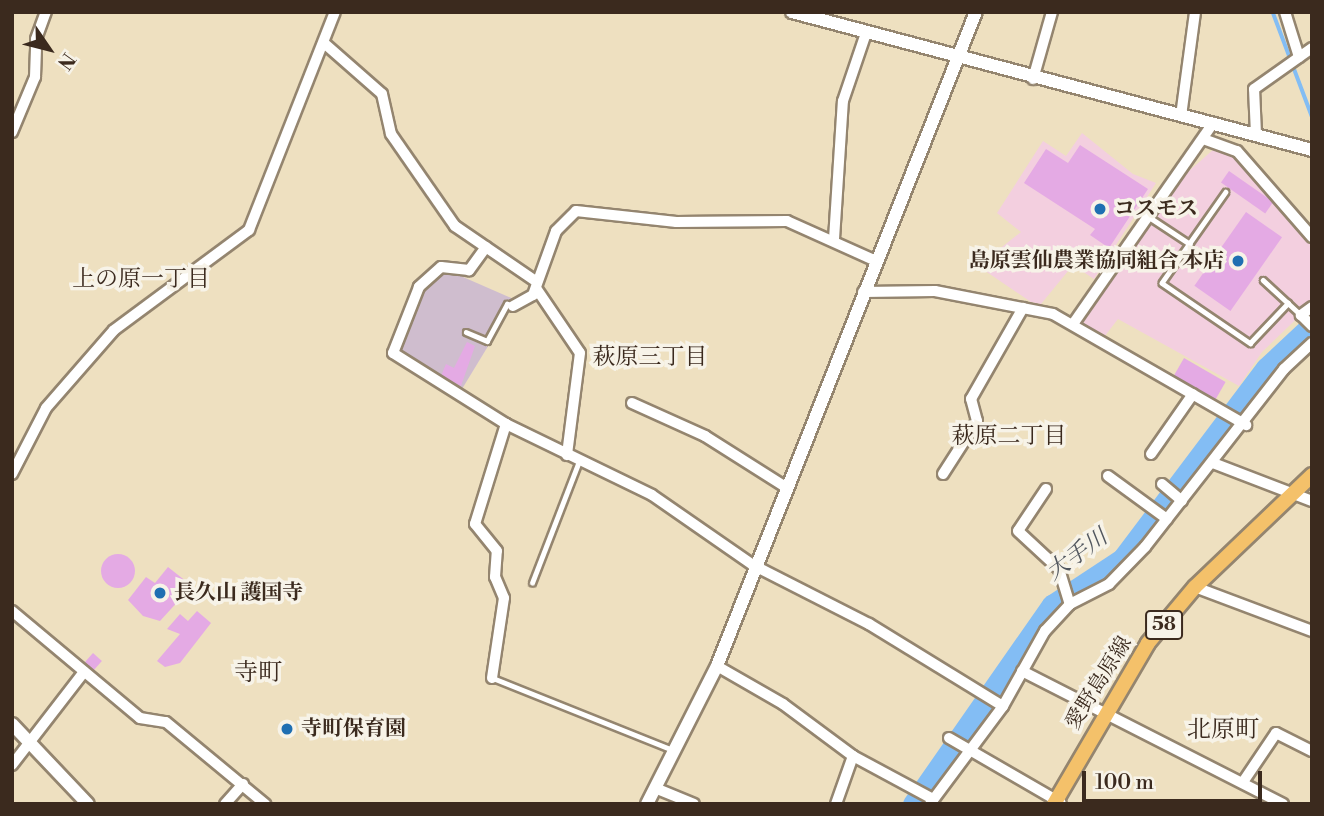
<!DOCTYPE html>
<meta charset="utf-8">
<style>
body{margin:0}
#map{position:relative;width:1324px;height:816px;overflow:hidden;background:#eee0c0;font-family:"Libre Bodoni","Noto Serif JP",serif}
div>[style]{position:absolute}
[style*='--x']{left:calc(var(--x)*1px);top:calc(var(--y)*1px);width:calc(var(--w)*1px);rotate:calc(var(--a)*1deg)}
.built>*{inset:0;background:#f3cfdf}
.industrial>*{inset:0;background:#cfbdce}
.stream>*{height:3.5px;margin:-1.75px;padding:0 1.75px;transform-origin:1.75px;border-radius:1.75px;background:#83bdf4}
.river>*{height:21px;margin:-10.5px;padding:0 10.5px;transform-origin:10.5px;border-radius:10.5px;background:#83bdf4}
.building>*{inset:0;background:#e4aae4;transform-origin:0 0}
.round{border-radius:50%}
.roads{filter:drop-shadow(2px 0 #94856f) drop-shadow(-2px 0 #94856f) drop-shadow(0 2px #94856f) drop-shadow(0 -2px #94856f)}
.service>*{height:4.5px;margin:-2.25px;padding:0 2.25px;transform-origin:2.25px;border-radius:2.25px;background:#fff}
.minor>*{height:10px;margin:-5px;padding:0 5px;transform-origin:5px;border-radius:5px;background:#fff}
.tertiary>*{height:12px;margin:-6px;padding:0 6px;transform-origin:6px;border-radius:6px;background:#fff}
.primary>*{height:14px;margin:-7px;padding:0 7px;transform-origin:7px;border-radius:7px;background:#f4c16a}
.dots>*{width:19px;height:19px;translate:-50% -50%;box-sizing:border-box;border:4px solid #f7f3e8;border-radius:50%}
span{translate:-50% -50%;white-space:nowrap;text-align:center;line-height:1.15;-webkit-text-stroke:7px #f7f3e8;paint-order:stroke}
.shield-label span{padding:2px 5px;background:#f7f3e8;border:2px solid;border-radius:5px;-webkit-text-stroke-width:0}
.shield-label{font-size:19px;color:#3b2a1e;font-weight:700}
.poi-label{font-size:21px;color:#3b2a1e;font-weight:700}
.left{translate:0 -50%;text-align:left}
.right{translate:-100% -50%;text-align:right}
.street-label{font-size:21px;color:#3b2a1e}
.neighbourhood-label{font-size:23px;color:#3b2a1e}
.water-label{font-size:23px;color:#51565e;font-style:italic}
.quarter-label{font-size:24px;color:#3b2a1e}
.frame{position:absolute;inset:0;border:14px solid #3b2a1e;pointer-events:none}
.north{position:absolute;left:14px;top:14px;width:70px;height:70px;-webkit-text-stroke:5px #f7f3e8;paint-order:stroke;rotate:125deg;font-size:19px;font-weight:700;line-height:28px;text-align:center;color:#3b2a1e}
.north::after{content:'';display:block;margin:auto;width:24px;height:32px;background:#3b2a1e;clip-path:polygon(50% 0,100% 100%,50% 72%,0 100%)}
.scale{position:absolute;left:1082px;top:771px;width:180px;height:32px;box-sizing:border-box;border:4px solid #3b2a1e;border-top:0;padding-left:9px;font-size:21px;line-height:24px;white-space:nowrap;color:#3b2a1e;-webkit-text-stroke:5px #f7f3e8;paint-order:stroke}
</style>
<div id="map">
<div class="built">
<div style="clip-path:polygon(1082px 133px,1133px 174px,1156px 183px,1094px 279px,1073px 265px,1041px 304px,1031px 302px,978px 266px,1021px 232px,997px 213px,1043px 141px,1066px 156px)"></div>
<div style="clip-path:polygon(1214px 149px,1236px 156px,1312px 243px,1312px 304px,1262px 352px,1239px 386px,1118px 319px,1101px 341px,1082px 325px,1164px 193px)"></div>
</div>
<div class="industrial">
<div style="clip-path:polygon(447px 270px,516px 300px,462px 389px,398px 350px,423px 290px)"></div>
</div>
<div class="stream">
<div style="--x:1273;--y:12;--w:111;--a:69.4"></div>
</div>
<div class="river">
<div style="--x:913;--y:804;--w:243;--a:-55.1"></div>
<div style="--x:1052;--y:605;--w:84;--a:-33.3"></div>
<div style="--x:1122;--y:559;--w:239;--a:-53"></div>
<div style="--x:1266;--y:368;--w:63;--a:-43.1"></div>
</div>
<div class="building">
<div style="clip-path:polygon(1080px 145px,1148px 189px,1109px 248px,1090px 235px,1095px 229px,1024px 183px,1046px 149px,1068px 163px)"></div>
<div style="left:1229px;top:171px;width:54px;height:14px;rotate:35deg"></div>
<div style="left:1246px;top:212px;width:44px;height:90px;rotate:35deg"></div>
<div style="clip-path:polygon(467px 342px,475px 346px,461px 386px,441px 376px,446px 364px,454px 368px)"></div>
<div style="left:1184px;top:358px;width:48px;height:21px;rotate:30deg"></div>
<div class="round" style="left:101px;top:554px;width:34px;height:34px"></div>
<div style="clip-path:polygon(168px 567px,192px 586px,160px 621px,143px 616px,128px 600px,146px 577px,155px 583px)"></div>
<div style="clip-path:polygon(197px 611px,211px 623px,180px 663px,165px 667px,157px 661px,180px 634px,167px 629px,180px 614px,188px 621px)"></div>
<div style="left:93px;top:653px;width:12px;height:12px;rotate:42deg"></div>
</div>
<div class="roads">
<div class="service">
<div style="--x:1226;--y:192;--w:111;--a:125.1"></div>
<div style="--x:1162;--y:283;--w:107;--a:34.3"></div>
<div style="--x:1250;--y:343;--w:55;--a:-46.5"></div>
<div style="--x:1149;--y:217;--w:49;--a:33.4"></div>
<div style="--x:1263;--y:280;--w:52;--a:42.6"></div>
<div style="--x:466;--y:332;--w:23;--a:23"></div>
<div style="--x:487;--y:341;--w:42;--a:-61.6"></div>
<div style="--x:507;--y:304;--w:6;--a:18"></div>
<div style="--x:532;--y:583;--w:131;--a:-68.9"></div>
<div style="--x:493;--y:678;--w:194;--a:21.8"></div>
</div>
<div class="minor">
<div style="--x:1285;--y:12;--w:47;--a:72.7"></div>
<div style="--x:324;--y:43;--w:77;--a:41.3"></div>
<div style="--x:382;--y:94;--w:41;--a:77.3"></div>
<div style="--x:391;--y:134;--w:112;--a:55.2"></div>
<div style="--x:455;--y:226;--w:99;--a:34.3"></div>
<div style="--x:1033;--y:79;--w:70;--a:-74.2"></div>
<div style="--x:1181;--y:116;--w:105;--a:-82.3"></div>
<div style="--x:12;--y:132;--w:60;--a:-67.3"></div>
<div style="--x:35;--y:77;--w:38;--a:-88"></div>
<div style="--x:36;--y:39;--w:29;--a:-70"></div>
<div style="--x:1256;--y:134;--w:45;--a:-92.5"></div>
<div style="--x:1254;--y:89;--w:71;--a:-35.3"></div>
<div style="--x:1206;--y:140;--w:33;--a:20"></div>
<div style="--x:1237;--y:151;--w:114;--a:48.9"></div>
<div style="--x:834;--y:239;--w:138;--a:-86.3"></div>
<div style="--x:843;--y:101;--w:72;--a:-71.3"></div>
<div style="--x:486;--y:247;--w:29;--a:126"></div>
<div style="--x:469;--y:270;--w:28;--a:-174"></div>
<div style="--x:441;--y:267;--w:30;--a:138"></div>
<div style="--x:419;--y:287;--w:71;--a:111.5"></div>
<div style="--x:393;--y:353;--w:133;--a:32.1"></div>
<div style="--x:506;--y:424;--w:162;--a:25.9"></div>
<div style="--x:652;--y:495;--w:123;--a:34.7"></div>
<div style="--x:753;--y:565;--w:130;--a:27"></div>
<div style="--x:869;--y:624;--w:157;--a:31.5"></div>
<div style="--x:536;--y:288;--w:78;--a:55.9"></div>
<div style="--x:580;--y:353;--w:103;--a:97.3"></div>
<div style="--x:863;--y:292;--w:72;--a:-0.8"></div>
<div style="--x:935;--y:291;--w:120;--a:11"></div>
<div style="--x:1053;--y:314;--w:223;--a:29.9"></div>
<div style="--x:513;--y:306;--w:23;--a:-29"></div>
<div style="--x:533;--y:295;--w:68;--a:-70.2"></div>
<div style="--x:556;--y:231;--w:28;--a:-45"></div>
<div style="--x:576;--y:211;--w:101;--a:6.3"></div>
<div style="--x:676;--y:222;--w:111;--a:-0.5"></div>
<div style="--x:787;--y:221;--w:98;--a:24.2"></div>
<div style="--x:1312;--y:307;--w:14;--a:144"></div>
<div style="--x:1301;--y:315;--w:16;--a:45"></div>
<div style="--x:1073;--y:324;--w:245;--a:-55.1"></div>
<div style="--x:632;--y:403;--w:80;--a:24.3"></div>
<div style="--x:705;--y:436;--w:93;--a:32.3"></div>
<div style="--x:1151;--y:454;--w:73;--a:-55"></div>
<div style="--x:1213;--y:463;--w:106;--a:21"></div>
<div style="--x:12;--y:474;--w:74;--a:-62.7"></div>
<div style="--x:46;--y:408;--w:103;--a:-48.9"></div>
<div style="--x:114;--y:330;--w:168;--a:-36.5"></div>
<div style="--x:249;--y:230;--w:234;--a:-68.5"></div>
<div style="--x:943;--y:474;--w:63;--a:-57.3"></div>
<div style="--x:977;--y:421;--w:23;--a:-105"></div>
<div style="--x:971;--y:399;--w:105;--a:-60.3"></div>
<div style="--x:1108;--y:476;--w:73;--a:36.1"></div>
<div style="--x:1162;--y:484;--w:26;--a:40"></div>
<div style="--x:1046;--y:489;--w:50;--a:123.7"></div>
<div style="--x:1018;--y:531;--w:56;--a:42.8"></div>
<div style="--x:1059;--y:569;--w:37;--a:73"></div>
<div style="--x:1195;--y:587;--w:125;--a:20.6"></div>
<div style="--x:12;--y:611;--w:167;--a:39.9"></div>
<div style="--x:140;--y:718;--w:26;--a:9"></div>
<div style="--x:166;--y:722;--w:129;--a:39.6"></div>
<div style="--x:717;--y:666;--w:76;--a:29.9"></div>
<div style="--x:783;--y:704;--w:87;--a:36.6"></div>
<div style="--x:853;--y:756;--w:91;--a:28.3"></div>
<div style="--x:1022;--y:671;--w:293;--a:27"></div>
<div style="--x:492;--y:678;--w:81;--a:-81.5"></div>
<div style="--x:504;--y:598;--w:23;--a:-113"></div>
<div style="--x:495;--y:577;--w:26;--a:-86"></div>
<div style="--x:497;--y:551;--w:35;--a:-129"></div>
<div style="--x:475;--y:524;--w:105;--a:-72.8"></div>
<div style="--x:949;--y:738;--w:129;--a:30.1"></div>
<div style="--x:12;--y:765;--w:118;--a:-52.3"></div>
<div style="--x:1243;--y:782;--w:59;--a:-56"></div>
<div style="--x:1276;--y:733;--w:40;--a:26.6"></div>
<div style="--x:655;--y:788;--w:42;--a:22.3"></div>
<div style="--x:225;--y:804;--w:27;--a:-48"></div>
<div style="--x:836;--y:804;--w:51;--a:-70.5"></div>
<div style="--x:930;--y:804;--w:122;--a:-53.3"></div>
<div style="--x:1003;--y:706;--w:86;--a:-60.8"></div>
<div style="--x:1045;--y:631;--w:37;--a:-47"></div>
<div style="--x:1070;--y:604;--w:44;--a:-27.1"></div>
<div style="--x:1109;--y:584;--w:52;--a:-45.8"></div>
<div style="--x:1145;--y:547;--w:226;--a:-52"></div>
<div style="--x:1284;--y:369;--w:38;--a:-43"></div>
</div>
<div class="tertiary">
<div style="--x:792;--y:12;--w:538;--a:14.86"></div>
<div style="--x:12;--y:724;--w:110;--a:46.5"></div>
<div style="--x:647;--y:804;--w:155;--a:-63.1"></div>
<div style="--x:717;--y:666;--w:703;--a:-68.4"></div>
</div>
<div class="primary">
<div style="--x:1054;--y:804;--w:186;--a:-59.7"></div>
<div style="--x:1148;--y:643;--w:73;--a:-50"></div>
<div style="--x:1195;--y:587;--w:162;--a:-43.7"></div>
</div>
</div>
<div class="dots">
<div style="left:1100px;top:209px;background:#1f6fb2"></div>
<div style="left:1238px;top:261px;background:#1f6fb2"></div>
<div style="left:160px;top:593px;background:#1f6fb2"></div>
<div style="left:287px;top:729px;background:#1f6fb2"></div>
</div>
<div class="shield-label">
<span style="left:1164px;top:625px">58</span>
</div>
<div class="poi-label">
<span class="left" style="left:1114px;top:209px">コスモス</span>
<span class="right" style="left:1224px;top:261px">島原雲仙農業協同組合 本店</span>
<span class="left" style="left:174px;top:593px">長久山 護国寺</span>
<span class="left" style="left:301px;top:729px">寺町保育園</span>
</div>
<div class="street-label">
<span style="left:1099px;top:683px;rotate:-58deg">愛野島原線</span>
</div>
<div class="neighbourhood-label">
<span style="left:141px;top:279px">上の原一丁目</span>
<span style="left:650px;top:357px">萩原三丁目</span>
<span style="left:1009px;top:436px">萩原二丁目</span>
</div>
<div class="water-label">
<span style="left:1077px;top:555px;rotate:-36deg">大手川</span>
</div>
<div class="quarter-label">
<span style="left:258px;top:674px">寺町</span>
<span style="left:1223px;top:731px">北原町</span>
</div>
<div class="frame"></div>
<div class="north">N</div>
<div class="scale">100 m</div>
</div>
